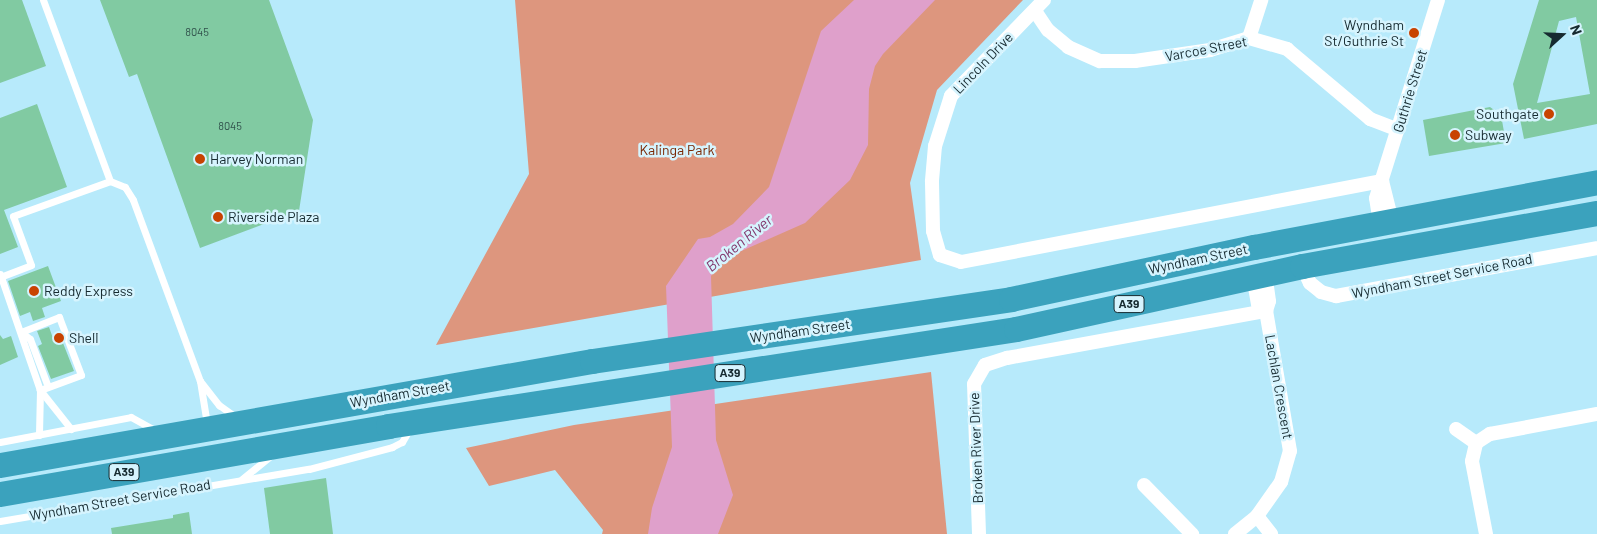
<!DOCTYPE html>
<style>
body{margin:0}
#map{position:relative;width:1597px;height:534px;overflow:hidden;background:#b7eafb;font-family:Barlow,sans-serif}
div>[style]{position:absolute}
[style*='--x']{left:calc(var(--x)*1px);top:calc(var(--y)*1px);width:calc(var(--w)*1px);rotate:calc(var(--a)*1deg)}
.forest>*{inset:0;background:#dd967e}
.water>*{inset:0;background:#dfa0cb}
.building>*{inset:0;background:#81caa2}
.lane>*{height:7px;margin:-3.5px;padding:0 3.5px;transform-origin:3.5px;border-radius:3.5px;background:#fff}
.street>*{height:14px;margin:-7px;padding:0 7px;transform-origin:7px;border-radius:7px;background:#fff}
.highway>*{height:25px;margin:-12.5px;padding:0 12.5px;transform-origin:12.5px;border-radius:12.5px;background:#3ba2bd}
.dots>*{width:14px;height:14px;translate:-50% -50%;box-sizing:border-box;border:2px solid #d6f4fe;border-radius:50%}
span{translate:-50% -50%;white-space:nowrap;text-align:center;line-height:1.15;-webkit-text-stroke:5px #d6f4fe;paint-order:stroke}
.number-label{font-size:11px;color:#31524c}
.number-label span{-webkit-text-stroke-width:0}
.shield-label span{padding:1px 4px;background:#d6f4fe;border:1px solid;border-radius:4px;-webkit-text-stroke-width:0}
.shield-label{font-size:12px;color:#162a30;font-weight:700}
.poi-label{font-size:14px;color:#162a30}
.right{translate:-100% -50%;text-align:right}
.left{translate:0 -50%;text-align:left}
.street-label{font-size:14px;color:#162a30}
.park-label{font-size:14px;color:#7a2703}
.water-label{font-size:15px;color:#82376d;font-style:italic}
.north{position:absolute;left:1537px;top:10px;width:50px;height:50px;-webkit-text-stroke:4px #d6f4fe;paint-order:stroke;rotate:70deg;font-size:14px;font-weight:700;line-height:20px;text-align:center;color:#162a30}
.north::after{content:'';display:block;margin:auto;width:18px;height:22px;background:#162a30;clip-path:polygon(50% 0,100% 100%,50% 72%,0 100%)}
</style>
<div id="map">
<div class="forest">
<div style="clip-path:polygon(515px 0,1023px 0,937px 90px,910px 183px,921px 260px,436px 345px,529px 174px)"></div>
<div style="clip-path:polygon(931px 372px,947px 534px,602px 534px,603px 530px,555px 470px,489px 486px,466px 448px,574px 425px)"></div>
</div>
<div class="water">
<div style="clip-path:polygon(854px 0,935px 0,883px 54px,875px 66px,869px 89px,868px 145px,850px 180px,805px 223px,730px 256px,719px 264px,711px 276px,716px 440px,733px 495px,718px 534px,648px 534px,652px 508px,672px 447px,666px 286px,698px 239px,710px 237px,733px 224px,769px 187px,821px 31px)"></div>
</div>
<div class="building">
<div style="clip-path:polygon(0 0,22px 0,46px 66px,0 83px)"></div>
<div style="clip-path:polygon(100px 0,269px 0,313px 120px,299px 211px,200px 248px,137px 74px,129px 77px)"></div>
<div style="clip-path:polygon(evenodd,1539px 0,1597px 0,1597px 124px,1524px 139px,1513px 84px,1539px 0,1576px 17px,1590px 94px,1537px 103px,1559px 21px,1576px 17px)"></div>
<div style="clip-path:polygon(37px 104px,67px 187px,4px 210px,18px 247px,0 254px,0 118px)"></div>
<div style="clip-path:polygon(1490px 107px,1501px 115px,1506px 143px,1429px 156px,1423px 120px)"></div>
<div style="clip-path:polygon(48px 266px,61px 301px,42px 308px,45px 317px,33px 321px,30px 312px,20px 316px,8px 281px)"></div>
<div style="clip-path:polygon(49px 327px,54px 341px,61px 338px,74px 371px,51px 379px,38px 346px,42px 344px,37px 331px)"></div>
<div style="clip-path:polygon(0 335px,3px 339px,11px 336px,18px 357px,0 365px)"></div>
<div style="clip-path:polygon(326px 478px,333px 534px,270px 534px,264px 488px)"></div>
<div style="clip-path:polygon(189px 512px,192px 534px,112px 534px,111px 528px,173px 518px,173px 515px)"></div>
</div>
<div class="lane">
<div style="--x:110;--y:181;--w:16;--a:22"></div>
<div style="--x:125;--y:187;--w:15;--a:58"></div>
<div style="--x:133;--y:200;--w:193;--a:69.7"></div>
<div style="--x:200;--y:381;--w:44;--a:80.8"></div>
<div style="--x:0;--y:274;--w:123;--a:71"></div>
<div style="--x:40;--y:390;--w:45;--a:91.3"></div>
<div style="--x:0;--y:277;--w:33;--a:-21"></div>
<div style="--x:31;--y:265;--w:52;--a:-110.2"></div>
<div style="--x:13;--y:216;--w:103;--a:-19.8"></div>
<div style="--x:110;--y:181;--w:193;--a:-110.3"></div>
<div style="--x:21;--y:332;--w:41;--a:-21.5"></div>
<div style="--x:59;--y:317;--w:62;--a:69.2"></div>
<div style="--x:81;--y:375;--w:44;--a:159.9"></div>
<div style="--x:21;--y:332;--w:11;--a:38"></div>
<div style="--x:30;--y:339;--w:51;--a:69.4"></div>
<div style="--x:200;--y:381;--w:31;--a:52"></div>
<div style="--x:219;--y:405;--w:19;--a:36"></div>
<div style="--x:40;--y:390;--w:50;--a:51.5"></div>
<div style="--x:0;--y:442;--w:133;--a:-10.8"></div>
<div style="--x:131;--y:417;--w:29;--a:29"></div>
<div style="--x:242;--y:479;--w:38;--a:-39"></div>
<div style="--x:0;--y:521;--w:313;--a:-9.6"></div>
<div style="--x:309;--y:469;--w:86;--a:-14.8"></div>
<div style="--x:392;--y:447;--w:11;--a:-27"></div>
<div style="--x:402;--y:442;--w:16;--a:-60"></div>
</div>
<div class="street">
<div style="--x:1044;--y:0;--w:134;--a:134.1"></div>
<div style="--x:951;--y:96;--w:52;--a:107.7"></div>
<div style="--x:935;--y:146;--w:36;--a:95"></div>
<div style="--x:932;--y:182;--w:49;--a:88.8"></div>
<div style="--x:933;--y:231;--w:25;--a:74"></div>
<div style="--x:940;--y:255;--w:22;--a:18"></div>
<div style="--x:961;--y:262;--w:429;--a:-10.9"></div>
<div style="--x:1035;--y:11;--w:23;--a:56"></div>
<div style="--x:1048;--y:30;--w:26;--a:40"></div>
<div style="--x:1068;--y:47;--w:35;--a:24"></div>
<div style="--x:1100;--y:61;--w:35;--a:0"></div>
<div style="--x:1135;--y:61;--w:76;--a:-8.3"></div>
<div style="--x:1210;--y:50;--w:41;--a:-17.1"></div>
<div style="--x:1249;--y:38;--w:40;--a:16"></div>
<div style="--x:1287;--y:49;--w:109;--a:40.1"></div>
<div style="--x:1370;--y:119;--w:30;--a:21"></div>
<div style="--x:1249;--y:38;--w:40;--a:-72"></div>
<div style="--x:1382;--y:181;--w:41;--a:76"></div>
<div style="--x:1380;--y:223;--w:25;--a:-99"></div>
<div style="--x:1376;--y:198;--w:207;--a:-72.6"></div>
<div style="--x:1302;--y:266;--w:19;--a:65"></div>
<div style="--x:1310;--y:283;--w:14;--a:39"></div>
<div style="--x:1321;--y:292;--w:16;--a:15"></div>
<div style="--x:1336;--y:296;--w:265;--a:-10.4"></div>
<div style="--x:1253;--y:276;--w:28;--a:80"></div>
<div style="--x:1258;--y:304;--w:11;--a:41"></div>
<div style="--x:1456;--y:429;--w:24;--a:35"></div>
<div style="--x:1144;--y:485;--w:69;--a:45.6"></div>
<div style="--x:1257;--y:516;--w:23;--a:52"></div>
<div style="--x:979;--y:534;--w:150;--a:-91.9"></div>
<div style="--x:974;--y:384;--w:22;--a:-60"></div>
<div style="--x:985;--y:365;--w:23;--a:-18"></div>
<div style="--x:1007;--y:358;--w:263;--a:-10.3"></div>
<div style="--x:1235;--y:534;--w:28;--a:-39"></div>
<div style="--x:1257;--y:516;--w:42;--a:-54.8"></div>
<div style="--x:1281;--y:482;--w:32;--a:-74"></div>
<div style="--x:1290;--y:451;--w:142;--a:-99.7"></div>
<div style="--x:1266;--y:311;--w:10;--a:-73"></div>
<div style="--x:1269;--y:301;--w:27;--a:-98"></div>
<div style="--x:1486;--y:534;--w:74;--a:-100.9"></div>
<div style="--x:1472;--y:461;--w:18;--a:-77"></div>
<div style="--x:1476;--y:443;--w:17;--a:-33"></div>
<div style="--x:1490;--y:434;--w:109;--a:-10.6"></div>
</div>
<div class="highway">
<div style="--x:0;--y:465;--w:601;--a:-9.96"></div>
<div style="--x:592;--y:361;--w:424;--a:-8.4"></div>
<div style="--x:1011;--y:299;--w:249;--a:-12.1"></div>
<div style="--x:1254;--y:247;--w:349;--a:-10.7"></div>
<div style="--x:0;--y:494;--w:394;--a:-9.9"></div>
<div style="--x:388;--y:426;--w:635;--a:-8.78"></div>
<div style="--x:1016;--y:329;--w:293;--a:-12.4"></div>
<div style="--x:1302;--y:266;--w:300;--a:-10.2"></div>
</div>
<div class="dots">
<div style="left:1414px;top:33px;background:#c84301"></div>
<div style="left:1549px;top:114px;background:#c84301"></div>
<div style="left:1455px;top:135px;background:#c84301"></div>
<div style="left:200px;top:159px;background:#c84301"></div>
<div style="left:218px;top:217px;background:#c84301"></div>
<div style="left:34px;top:291px;background:#c84301"></div>
<div style="left:59px;top:338px;background:#c84301"></div>
</div>
<div class="number-label">
<span style="left:197px;top:32px">8045</span>
<span style="left:230px;top:126px">8045</span>
</div>
<div class="shield-label">
<span style="left:1129px;top:304px">A39</span>
<span style="left:730px;top:373px">A39</span>
<span style="left:124px;top:472px">A39</span>
</div>
<div class="poi-label">
<span class="right" style="left:1404px;top:33px">Wyndham<br>St/Guthrie St</span>
<span class="right" style="left:1539px;top:114px">Southgate</span>
<span class="left" style="left:1465px;top:135px">Subway</span>
<span class="left" style="left:210px;top:159px">Harvey Norman</span>
<span class="left" style="left:228px;top:217px">Riverside Plaza</span>
<span class="left" style="left:44px;top:291px">Reddy Express</span>
<span class="left" style="left:69px;top:338px">Shell</span>
</div>
<div class="street-label">
<span style="left:1206px;top:49px;rotate:-11deg">Varcoe Street</span>
<span style="left:983px;top:63px;rotate:-46deg">Lincoln Drive</span>
<span style="left:1410px;top:91px;rotate:-73deg">Guthrie Street</span>
<span style="left:1198px;top:259px;rotate:-12deg">Wyndham Street</span>
<span style="left:1442px;top:276px;rotate:-11deg">Wyndham Street Service Road</span>
<span style="left:800px;top:331px;rotate:-8deg">Wyndham Street</span>
<span style="left:1279px;top:387px;rotate:80deg">Lachlan Crescent</span>
<span style="left:400px;top:394px;rotate:-10deg">Wyndham Street</span>
<span style="left:976px;top:448px;rotate:-92deg">Broken River Drive</span>
<span style="left:120px;top:500px;rotate:-10deg">Wyndham Street Service Road</span>
</div>
<div class="park-label">
<span style="left:677px;top:150px">Kalinga Park</span>
</div>
<div class="water-label">
<span style="left:739px;top:243px;rotate:-39deg">Broken River</span>
</div>
<div class="north">N</div>
</div>
